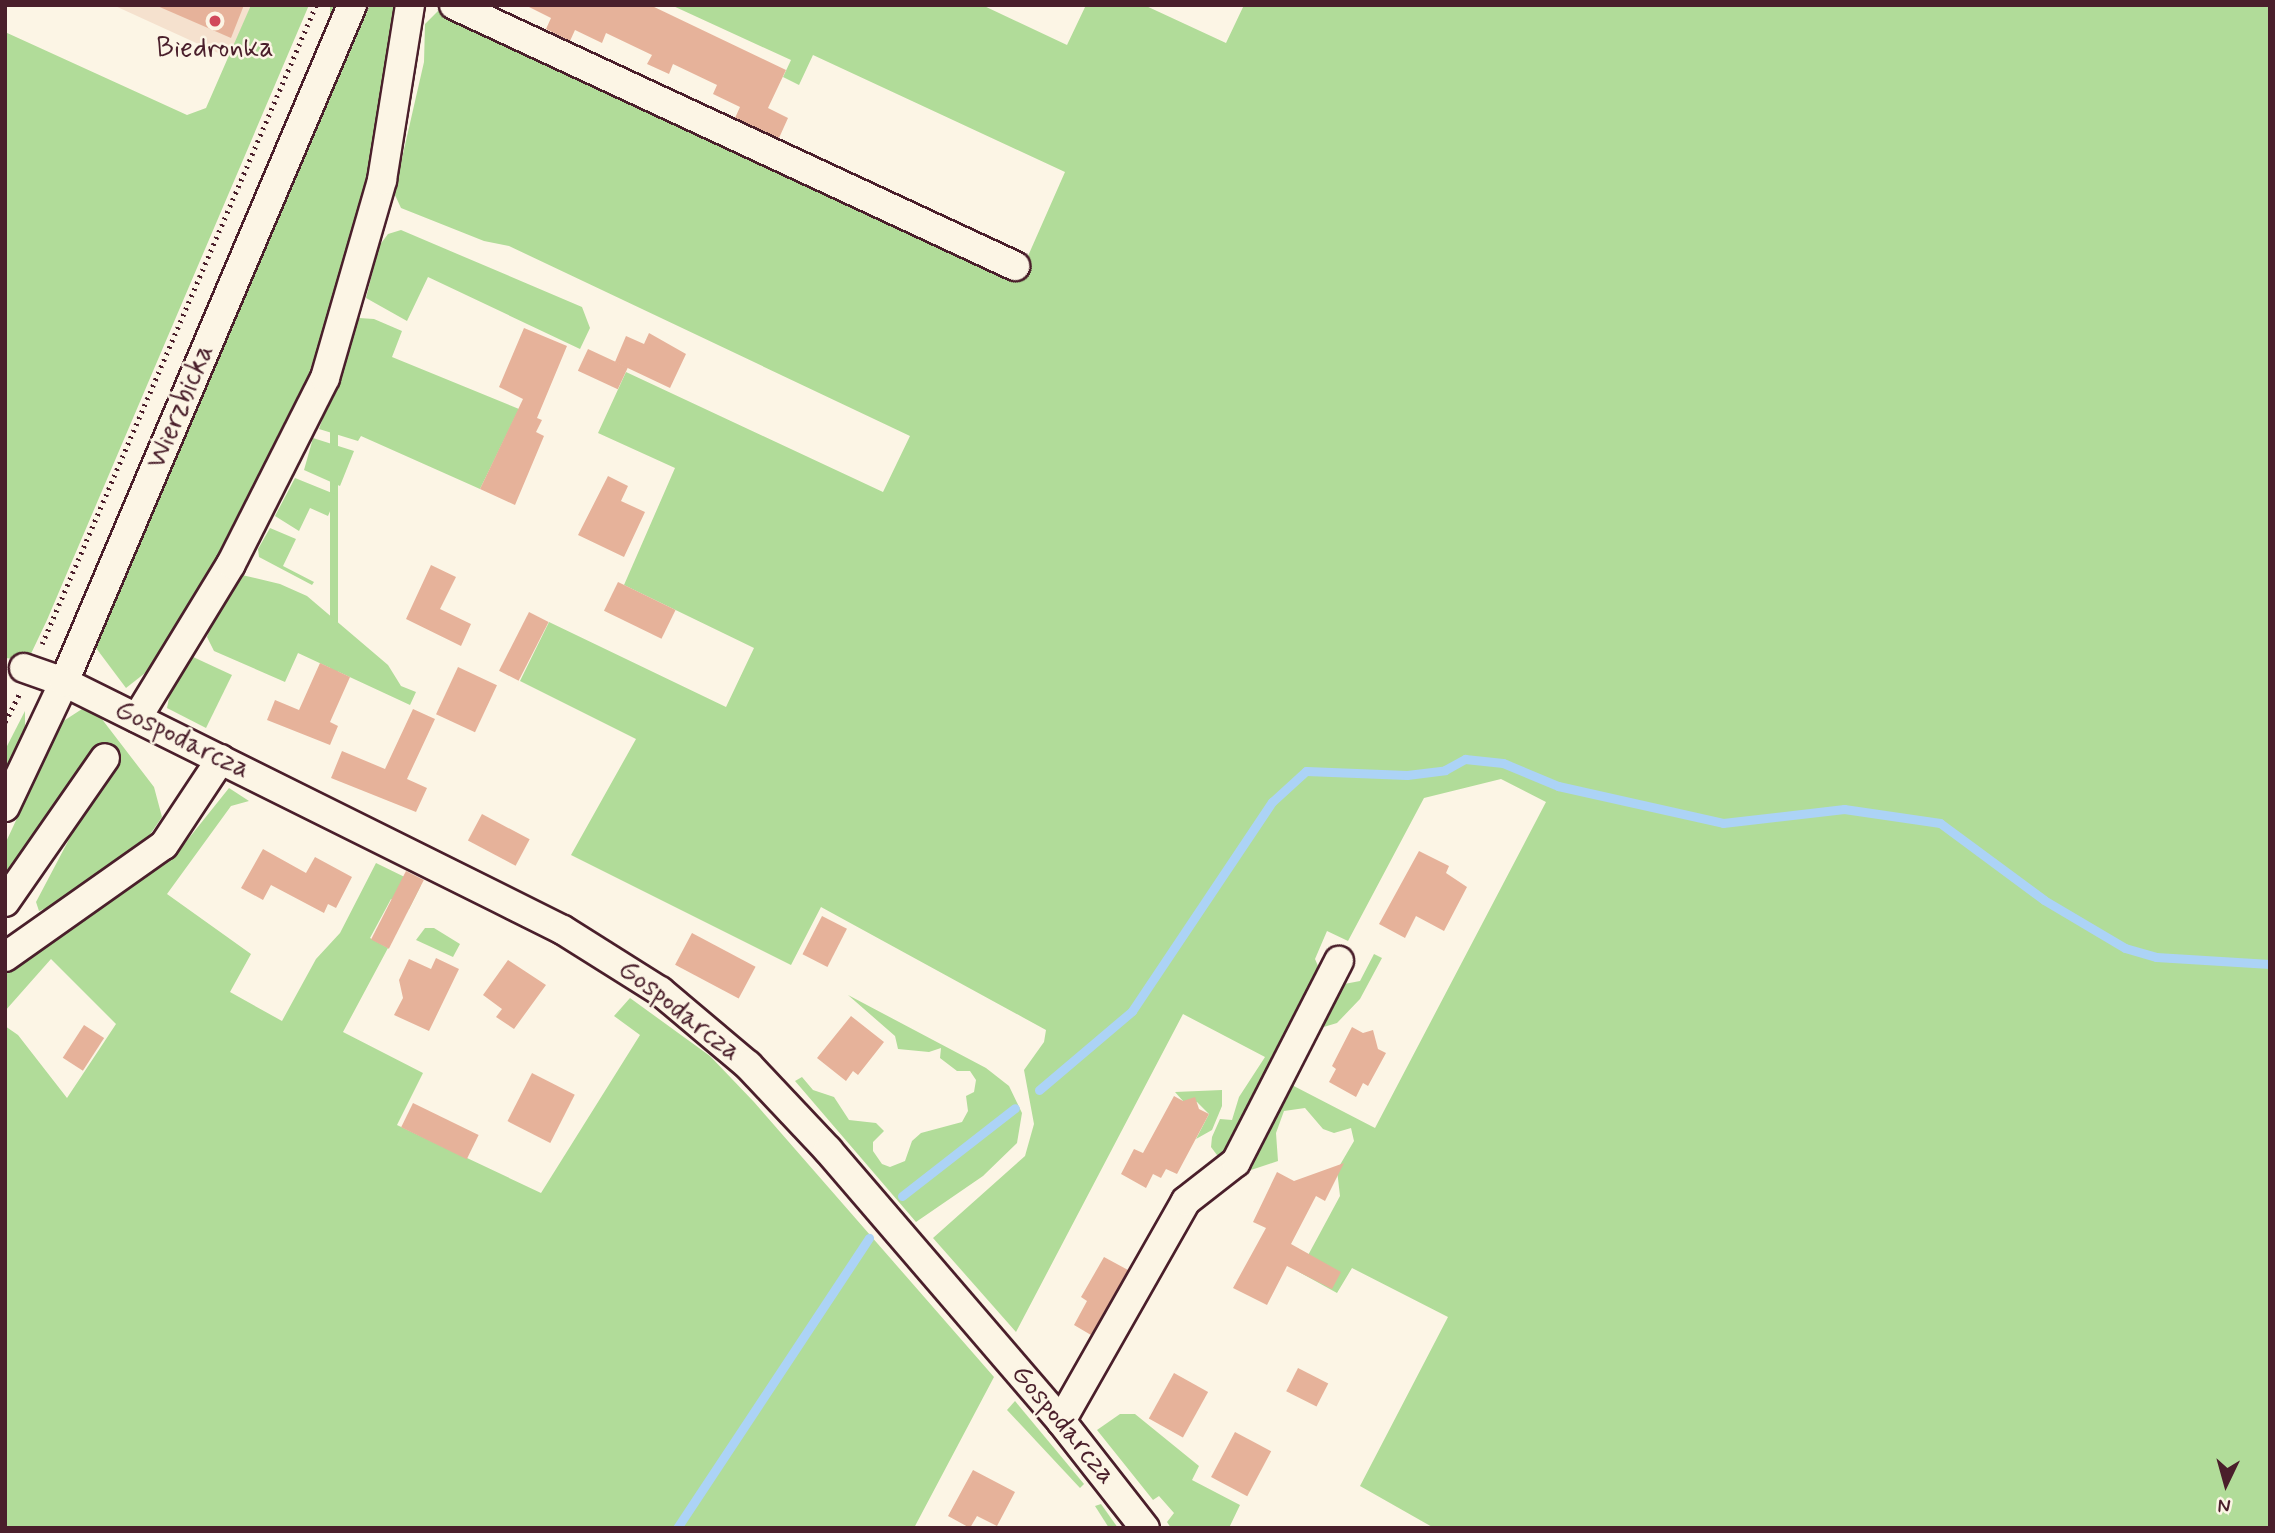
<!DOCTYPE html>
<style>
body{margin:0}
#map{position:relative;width:2275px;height:1533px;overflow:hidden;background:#fcf5e5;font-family:Mynerve,sans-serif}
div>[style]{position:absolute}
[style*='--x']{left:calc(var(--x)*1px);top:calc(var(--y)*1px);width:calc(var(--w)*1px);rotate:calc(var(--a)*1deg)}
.built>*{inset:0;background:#f5e1ce}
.green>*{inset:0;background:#b1dc99;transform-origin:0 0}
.stream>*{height:9px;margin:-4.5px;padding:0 4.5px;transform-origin:4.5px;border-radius:4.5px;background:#acd3f6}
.building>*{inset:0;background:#e6b29a;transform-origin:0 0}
.path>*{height:4.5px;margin-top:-2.25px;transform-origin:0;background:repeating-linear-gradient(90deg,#4a1f2b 0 2px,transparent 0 7px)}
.roads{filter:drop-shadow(2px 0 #4a1f2b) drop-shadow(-2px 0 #4a1f2b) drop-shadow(0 2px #4a1f2b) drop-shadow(0 -2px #4a1f2b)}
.minor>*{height:28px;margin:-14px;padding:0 14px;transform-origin:14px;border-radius:14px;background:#fcf5e5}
.dots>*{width:19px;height:19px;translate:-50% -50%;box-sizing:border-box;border:4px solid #fcf5e5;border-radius:50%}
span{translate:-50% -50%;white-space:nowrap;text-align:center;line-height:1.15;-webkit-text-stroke:5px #fcf5e5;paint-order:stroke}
.poi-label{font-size:28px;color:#4a1f2b}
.street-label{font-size:28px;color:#4a1f2b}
.frame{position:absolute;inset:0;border:7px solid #4a1f2b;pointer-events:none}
.north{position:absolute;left:2191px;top:1449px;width:70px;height:70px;-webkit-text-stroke:5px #fcf5e5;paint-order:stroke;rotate:185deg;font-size:19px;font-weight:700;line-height:28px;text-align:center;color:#4a1f2b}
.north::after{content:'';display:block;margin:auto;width:24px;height:32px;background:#4a1f2b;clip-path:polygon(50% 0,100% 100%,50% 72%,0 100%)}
</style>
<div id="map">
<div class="built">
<div style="clip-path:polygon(113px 5px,251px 5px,229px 58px)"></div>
</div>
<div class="green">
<div style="clip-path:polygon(251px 5px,309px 5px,47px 620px,28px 660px,5px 658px,5px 32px,187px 115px,206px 108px)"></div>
<div style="left:330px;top:5px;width:8px;height:681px"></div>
<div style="clip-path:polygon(370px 5px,397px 5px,384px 95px,350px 250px,304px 388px,257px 490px,203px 588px,154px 666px,126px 688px,96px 648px)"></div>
<div style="clip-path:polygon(671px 5px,982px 5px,1067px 45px,1086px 5px,1144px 5px,1226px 43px,1244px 5px,2270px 5px,2270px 1528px,1434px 1528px,1360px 1486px,1448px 1317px,1352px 1268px,1337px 1293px,1299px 1272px,1340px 1196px,1337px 1170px,1354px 1141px,1351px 1128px,1334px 1133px,1323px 1129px,1305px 1108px,1284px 1111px,1276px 1133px,1278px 1161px,1239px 1174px,1288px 1083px,1375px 1128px,1546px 802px,1501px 779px,1424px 798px,1348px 941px,1327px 931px,1315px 959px,1321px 973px,1220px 1159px,1211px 1147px,1212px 1137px,1220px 1119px,1232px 1120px,1239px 1097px,1265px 1057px,1183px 1014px,1016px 1332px,933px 1238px,1025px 1156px,1034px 1124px,1024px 1070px,1044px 1042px,1046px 1030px,821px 907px,791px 965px,571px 855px,636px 739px,520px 681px,549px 622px,726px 707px,754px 648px,624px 585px,675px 468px,598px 433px,626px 372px,883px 492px,910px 436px,509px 246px,484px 241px,401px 208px,394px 193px,424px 62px,425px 24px,440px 9px,1017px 281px,1065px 172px,813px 55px,799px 85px,783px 77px,791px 60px)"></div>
<div style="clip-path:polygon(401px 230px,582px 307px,590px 328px,580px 349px,428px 277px,407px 321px,366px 298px,379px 246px,388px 234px)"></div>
<div style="clip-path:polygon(359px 318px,374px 319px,402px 331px,392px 357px,519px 409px,480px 489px,361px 436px,358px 441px,319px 429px)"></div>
<div style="clip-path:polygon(313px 438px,354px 451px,340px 486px,304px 470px)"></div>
<div style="clip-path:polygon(295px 478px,337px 495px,328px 516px,310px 508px,299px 531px,275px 516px)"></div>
<div style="clip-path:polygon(270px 528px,296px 539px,283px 566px,314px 582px,312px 585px,259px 557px,258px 549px)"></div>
<div style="clip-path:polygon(242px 575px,280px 584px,307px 596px,388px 665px,401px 686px,416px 692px,410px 705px,298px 653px,285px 682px,214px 651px,207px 637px,212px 623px)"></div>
<div style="clip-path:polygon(191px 656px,232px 675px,206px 728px,167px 708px,171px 688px)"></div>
<div style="clip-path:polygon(82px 709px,98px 714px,154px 787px,162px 817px,149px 836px,64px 901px,39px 911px,36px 902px,75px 828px,115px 766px,5px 881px,5px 844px,62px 722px)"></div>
<div style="clip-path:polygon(25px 711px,25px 730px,5px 773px,5px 750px)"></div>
<div style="clip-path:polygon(229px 788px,249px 801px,231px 806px,167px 894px,251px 954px,230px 992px,282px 1021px,316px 959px,340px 933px,376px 863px,421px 885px,409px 909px,391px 899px,370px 938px,388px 948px,343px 1032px,423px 1073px,397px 1125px,541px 1193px,640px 1035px,614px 1016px,630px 998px,710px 1056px,754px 1102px,994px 1377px,914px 1528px,5px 1528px,5px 1026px,18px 1035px,67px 1098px,116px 1024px,51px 959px,5px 1011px,5px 975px,17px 960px,185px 843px)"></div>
<div style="clip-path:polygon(425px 928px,434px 928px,460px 944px,453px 957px,416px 940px)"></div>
<div style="clip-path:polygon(1374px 954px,1382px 958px,1360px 999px,1337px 1023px,1317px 1029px,1339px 985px,1360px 981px)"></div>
<div style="clip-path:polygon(848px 995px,986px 1068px,1009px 1086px,1022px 1113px,1017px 1143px,983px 1176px,916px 1222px,795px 1081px,802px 1077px,813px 1090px,834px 1097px,849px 1120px,876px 1123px,884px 1131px,873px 1142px,873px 1151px,882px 1164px,890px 1167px,905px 1161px,912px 1141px,921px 1133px,962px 1122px,968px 1111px,966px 1096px,974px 1092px,976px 1080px,970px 1071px,957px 1071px,940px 1058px,941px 1048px,929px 1052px,898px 1049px,895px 1036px)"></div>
<div style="clip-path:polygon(1222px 1090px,1222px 1106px,1212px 1130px,1196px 1139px,1209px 1114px,1197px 1102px,1183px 1101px,1175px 1092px)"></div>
<div style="clip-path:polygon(1015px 1401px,1084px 1484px,1080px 1488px,1007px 1410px)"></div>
<div style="clip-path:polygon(1120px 1414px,1135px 1414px,1199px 1466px,1192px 1480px,1240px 1505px,1229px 1528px,1171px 1528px,1167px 1522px,1174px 1513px,1159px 1496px,1153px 1500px,1097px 1430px)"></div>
<div style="clip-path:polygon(1101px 1504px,1118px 1528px,1109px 1528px,1095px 1506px)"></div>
</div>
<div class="stream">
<div style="--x:1039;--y:1090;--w:122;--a:-40.3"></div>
<div style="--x:1132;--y:1011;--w:252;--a:-56.2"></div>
<div style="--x:1272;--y:802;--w:46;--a:-42.4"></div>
<div style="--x:1306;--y:771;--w:101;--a:2.3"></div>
<div style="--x:1407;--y:775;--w:38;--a:-7"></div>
<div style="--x:1445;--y:770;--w:23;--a:-29"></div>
<div style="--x:1465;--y:759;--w:38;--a:6"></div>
<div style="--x:1503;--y:763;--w:60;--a:22.7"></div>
<div style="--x:1558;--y:786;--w:169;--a:12.6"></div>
<div style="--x:1723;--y:823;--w:122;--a:-6.6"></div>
<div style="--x:1844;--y:809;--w:97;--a:8.3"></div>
<div style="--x:1940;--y:823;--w:129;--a:36.5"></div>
<div style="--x:2044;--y:900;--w:94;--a:30.7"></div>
<div style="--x:2125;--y:948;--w:32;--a:16"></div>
<div style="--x:2156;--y:957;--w:114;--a:3.5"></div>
<div style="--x:902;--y:1196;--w:143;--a:-37.9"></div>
<div style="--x:677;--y:1528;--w:348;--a:-56.5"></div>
</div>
<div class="building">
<div style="clip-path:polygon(155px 5px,244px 5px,231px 38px)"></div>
<div style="clip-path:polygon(525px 5px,650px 5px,786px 70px,768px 108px,788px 118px,779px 138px,735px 118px,740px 107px,713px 94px,717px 85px,673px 64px,669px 74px,647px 64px,652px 55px,606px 33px,602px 43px,575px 30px,570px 41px,546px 29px,551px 18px)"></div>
<div style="clip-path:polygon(524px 328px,567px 346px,537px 418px,542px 420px,536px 432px,544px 436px,515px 505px,480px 489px,523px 399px,499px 387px)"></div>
<div style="clip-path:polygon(649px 333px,686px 354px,670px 388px,615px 362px,626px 336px,644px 344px)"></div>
<div style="left:588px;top:349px;width:44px;height:24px;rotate:25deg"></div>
<div style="clip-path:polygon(608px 476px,628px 486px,621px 501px,645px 512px,624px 557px,578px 535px)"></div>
<div style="clip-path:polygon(431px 565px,456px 577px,440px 609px,471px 624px,461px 646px,406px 619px)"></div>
<div style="left:618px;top:582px;width:64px;height:32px;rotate:26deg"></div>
<div style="left:529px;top:612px;width:22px;height:66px;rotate:27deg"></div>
<div style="clip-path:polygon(320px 663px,350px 677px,330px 722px,338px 726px,330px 745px,267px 720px,275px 700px,299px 710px)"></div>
<div style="left:458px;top:667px;width:43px;height:52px;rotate:25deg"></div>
<div style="clip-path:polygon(413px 709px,435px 719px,407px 779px,427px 788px,416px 812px,331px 778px,342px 751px,385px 769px)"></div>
<div style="left:482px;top:814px;width:54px;height:30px;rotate:28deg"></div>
<div style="clip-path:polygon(263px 849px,306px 873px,315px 857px,352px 877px,336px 908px,328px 904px,324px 913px,271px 885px,263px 900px,241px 888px)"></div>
<div style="clip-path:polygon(1419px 851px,1449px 866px,1446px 873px,1467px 887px,1444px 931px,1416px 916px,1405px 938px,1379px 924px)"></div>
<div style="left:406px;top:871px;width:20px;height:77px;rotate:27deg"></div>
<div style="left:822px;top:916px;width:28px;height:43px;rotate:27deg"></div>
<div style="left:692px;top:933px;width:72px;height:36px;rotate:28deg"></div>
<div style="clip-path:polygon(436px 958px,459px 969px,429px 1031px,394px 1015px,403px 998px,399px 980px,409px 959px,431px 969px)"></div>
<div style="clip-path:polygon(508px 960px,546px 985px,514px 1029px,496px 1017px,502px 1009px,483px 995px)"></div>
<div style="clip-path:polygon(851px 1016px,884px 1042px,858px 1075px,853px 1071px,846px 1081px,817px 1058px)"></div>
<div style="left:84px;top:1025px;width:24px;height:39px;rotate:33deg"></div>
<div style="clip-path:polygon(1352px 1027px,1363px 1033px,1373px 1030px,1378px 1049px,1386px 1053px,1368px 1086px,1363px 1083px,1356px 1097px,1329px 1082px,1336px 1069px,1332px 1066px)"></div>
<div style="left:532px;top:1073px;width:48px;height:54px;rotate:27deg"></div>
<div style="clip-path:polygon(1174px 1096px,1183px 1101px,1195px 1097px,1199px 1109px,1209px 1114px,1177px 1174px,1166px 1169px,1161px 1178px,1153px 1174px,1146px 1188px,1121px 1174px,1134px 1149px,1143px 1153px)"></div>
<div style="left:413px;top:1103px;width:73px;height:27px;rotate:26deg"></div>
<div style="clip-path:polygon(1344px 1163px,1325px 1201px,1316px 1196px,1291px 1244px,1341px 1272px,1332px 1289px,1287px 1266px,1267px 1305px,1233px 1288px,1266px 1228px,1253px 1222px,1277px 1172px,1294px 1181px)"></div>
<div style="clip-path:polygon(1104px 1257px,1128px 1270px,1091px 1335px,1074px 1325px,1087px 1301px,1081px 1297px)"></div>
<div style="left:1298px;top:1368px;width:34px;height:26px;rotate:27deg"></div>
<div style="left:1174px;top:1373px;width:39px;height:52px;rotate:29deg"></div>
<div style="left:1235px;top:1432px;width:41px;height:51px;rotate:28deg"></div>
<div style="clip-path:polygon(973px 1470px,1015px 1492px,997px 1526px,977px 1516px,970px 1528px,948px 1516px)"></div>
</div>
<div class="path">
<div style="--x:42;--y:644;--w:695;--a:-66.79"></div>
<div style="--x:5;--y:722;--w:31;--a:-63"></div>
</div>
<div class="roads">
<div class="minor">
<div style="--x:454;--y:5;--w:619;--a:24.95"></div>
<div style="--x:24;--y:668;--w:42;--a:19.3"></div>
<div style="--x:64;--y:682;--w:557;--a:26.43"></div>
<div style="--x:563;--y:930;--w:115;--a:32.2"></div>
<div style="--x:660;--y:991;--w:115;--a:40.1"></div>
<div style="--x:748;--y:1065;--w:117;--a:46.7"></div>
<div style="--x:828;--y:1150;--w:357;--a:49.3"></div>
<div style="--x:1061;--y:1421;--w:136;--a:51.9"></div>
<div style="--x:137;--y:718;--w:180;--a:-58.6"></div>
<div style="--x:231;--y:564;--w:208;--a:-63.2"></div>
<div style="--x:325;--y:378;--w:206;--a:-73.9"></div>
<div style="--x:382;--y:180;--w:177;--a:-80.9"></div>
<div style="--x:5;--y:807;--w:138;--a:-64.7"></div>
<div style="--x:64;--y:682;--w:736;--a:-66.95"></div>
<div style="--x:5;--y:902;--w:175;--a:-55.2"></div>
<div style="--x:5;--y:957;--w:194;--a:-35.2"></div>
<div style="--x:164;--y:845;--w:103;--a:-56.5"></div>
<div style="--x:1061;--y:1421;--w:253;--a:-60.4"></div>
<div style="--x:1186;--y:1201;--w:63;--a:-38"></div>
<div style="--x:1236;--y:1162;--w:226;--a:-62.9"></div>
</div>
</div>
<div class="dots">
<div style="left:215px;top:21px;background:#d1495b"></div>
</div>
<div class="poi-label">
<span style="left:215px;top:49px">Biedronka</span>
</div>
<div class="street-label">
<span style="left:181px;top:407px;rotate:-67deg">Wierzbicka</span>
<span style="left:182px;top:740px;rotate:26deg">Gospodarcza</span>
<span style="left:679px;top:1011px;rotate:38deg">Gospodarcza</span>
<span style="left:1063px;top:1425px;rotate:50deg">Gospodarcza</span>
</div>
<div class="frame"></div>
<div class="north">N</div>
</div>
